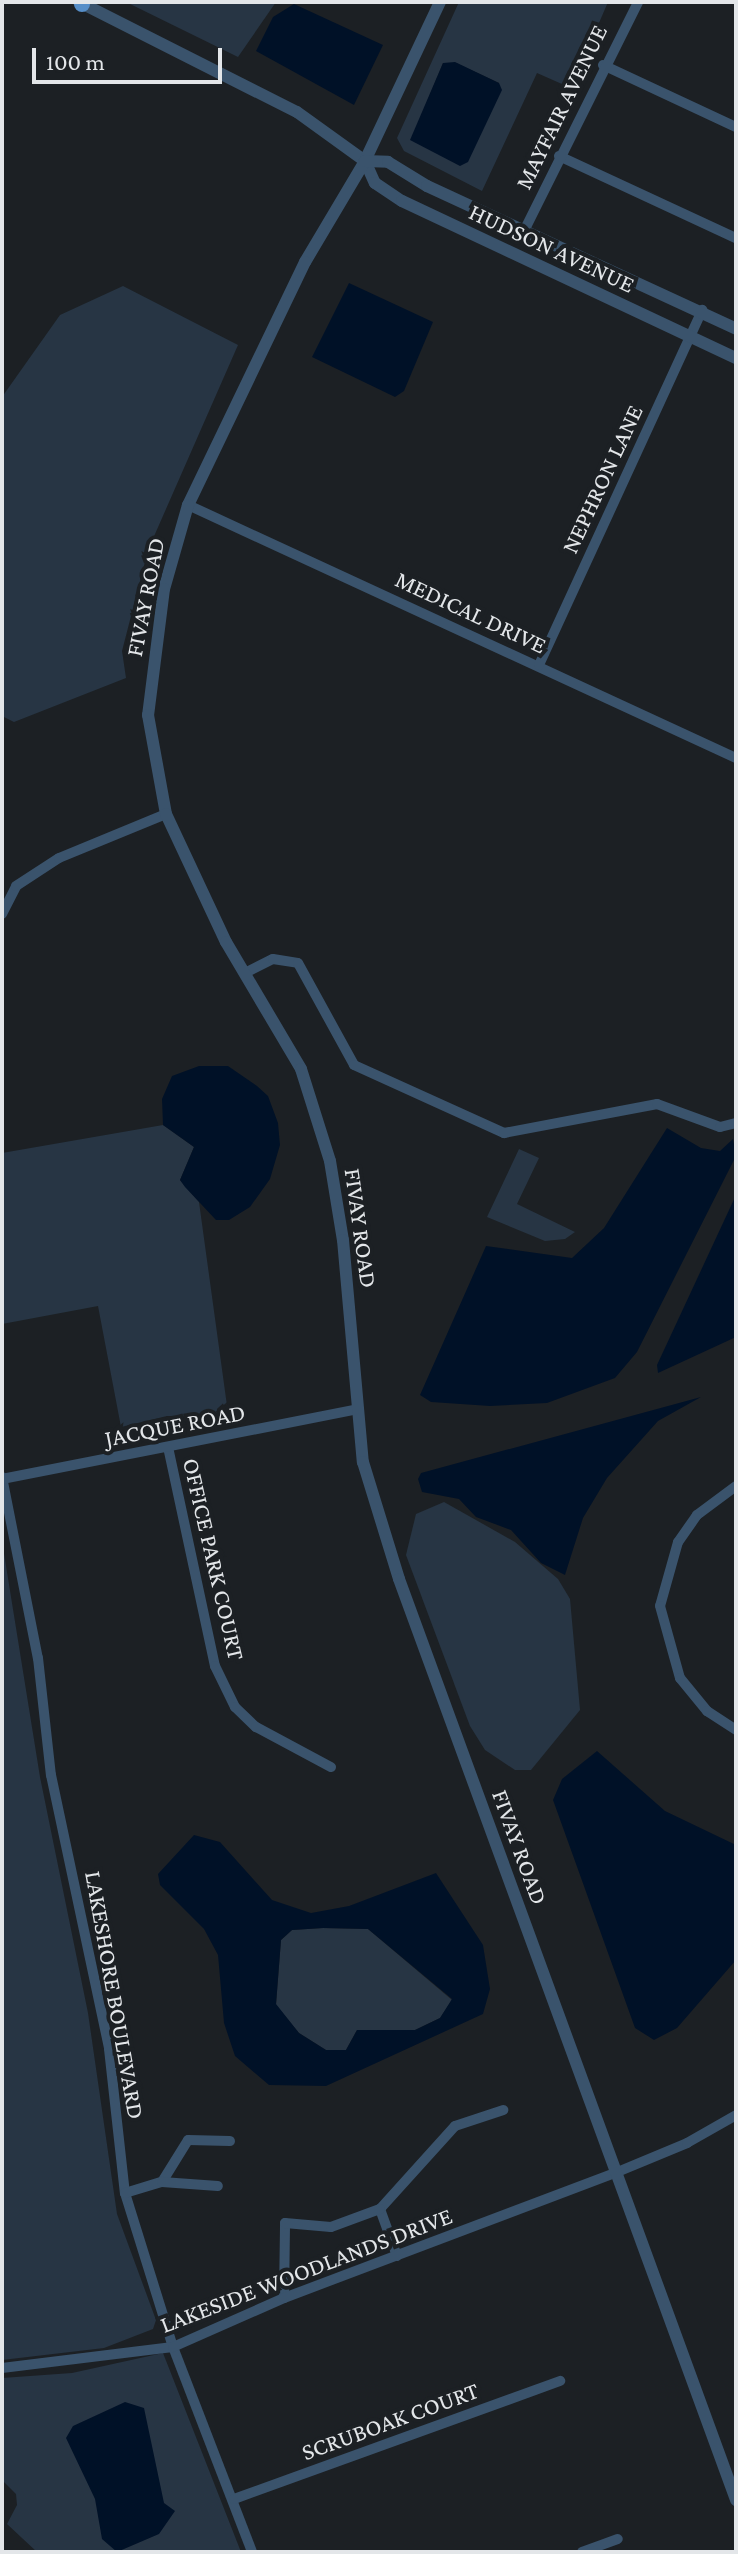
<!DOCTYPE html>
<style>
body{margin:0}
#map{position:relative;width:738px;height:2554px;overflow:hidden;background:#1c2024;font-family:"Crimson Pro",serif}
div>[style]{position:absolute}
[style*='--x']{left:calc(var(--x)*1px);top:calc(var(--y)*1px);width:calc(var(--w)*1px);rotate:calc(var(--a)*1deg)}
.green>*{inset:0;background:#273544}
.water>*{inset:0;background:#001127}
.minor>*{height:10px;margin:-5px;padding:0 5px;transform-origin:5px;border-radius:5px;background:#3a536c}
.tertiary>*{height:12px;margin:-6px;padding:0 6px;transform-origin:6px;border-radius:6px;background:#3a536c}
.trunk>*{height:16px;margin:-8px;padding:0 8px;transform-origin:8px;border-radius:8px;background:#568ec8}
span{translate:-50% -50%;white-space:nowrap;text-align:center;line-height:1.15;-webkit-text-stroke:8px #1c2024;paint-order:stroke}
.street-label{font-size:24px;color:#e3e6e9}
.frame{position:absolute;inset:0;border:4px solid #e3e6e9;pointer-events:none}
.scale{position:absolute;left:32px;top:48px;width:190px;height:36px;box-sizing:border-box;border:4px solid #e3e6e9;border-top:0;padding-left:10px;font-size:24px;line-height:28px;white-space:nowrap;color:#e3e6e9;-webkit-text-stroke:6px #1c2024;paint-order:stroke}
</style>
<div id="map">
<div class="green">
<div style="clip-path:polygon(126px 2px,276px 2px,238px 57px)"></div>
<div style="clip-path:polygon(evenodd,459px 2px,608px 2px,571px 88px,537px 73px,482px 191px,404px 151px,397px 138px,459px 2px,443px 63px,456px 63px,499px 83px,411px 140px,443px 63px)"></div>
<div style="clip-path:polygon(123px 286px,238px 345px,148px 550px,122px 651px,126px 678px,14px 722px,2px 716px,2px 397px,60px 315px)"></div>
<div style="clip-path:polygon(163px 1125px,194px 1147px,180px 1180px,199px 1202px,228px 1413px,218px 1418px,167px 1416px,121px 1427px,98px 1306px,2px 1324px,2px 1153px)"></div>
<div style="clip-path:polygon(519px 1149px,539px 1158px,517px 1204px,575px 1232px,565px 1239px,545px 1241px,487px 1217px)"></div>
<div style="clip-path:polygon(444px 1502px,515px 1542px,558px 1579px,570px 1599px,580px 1710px,531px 1770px,515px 1770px,485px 1750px,470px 1726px,406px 1555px,416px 1514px)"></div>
<div style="clip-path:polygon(2px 1541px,40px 1777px,88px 2013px,117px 2214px,156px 2320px,153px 2329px,104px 2348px,2px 2360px)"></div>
<div style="clip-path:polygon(323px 1928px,368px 1929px,452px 2000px,440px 2018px,415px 2030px,357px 2030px,346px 2050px,326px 2050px,299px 2033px,276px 2005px,281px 1940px,292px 1930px)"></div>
<div style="clip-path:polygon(163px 2353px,241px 2552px,37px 2552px,7px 2524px,17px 2505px,16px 2494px,2px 2480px,2px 2378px,72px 2373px)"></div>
</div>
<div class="water">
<div style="clip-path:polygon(294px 4px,383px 45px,354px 105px,256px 51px,273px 17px)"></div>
<div style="clip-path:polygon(455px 62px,499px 83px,502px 90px,468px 162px,460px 166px,410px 140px,443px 63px)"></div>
<div style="clip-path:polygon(349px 283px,433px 322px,404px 391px,395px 397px,312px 357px)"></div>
<div style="clip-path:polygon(199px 1066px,228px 1066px,257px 1086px,268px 1096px,278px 1123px,280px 1145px,270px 1179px,250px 1207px,229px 1220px,216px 1220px,185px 1187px,180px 1180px,194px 1147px,163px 1125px,162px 1099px,172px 1076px)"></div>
<div style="clip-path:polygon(667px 1128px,701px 1148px,720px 1151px,733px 1139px,736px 1156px,637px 1352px,615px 1378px,547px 1403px,490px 1406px,431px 1402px,420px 1395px,486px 1246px,572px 1258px,604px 1228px)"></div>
<div style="clip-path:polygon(736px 1195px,736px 1337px,658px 1373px,657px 1365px)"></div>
<div style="clip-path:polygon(701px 1397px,658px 1421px,607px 1478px,583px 1518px,565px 1575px,541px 1563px,511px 1530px,476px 1517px,459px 1499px,422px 1492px,418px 1479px,421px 1473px)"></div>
<div style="clip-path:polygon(597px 1751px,665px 1811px,736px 1845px,736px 1960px,677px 2028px,654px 2040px,635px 2028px,553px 1800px,562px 1779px)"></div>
<div style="clip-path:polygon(evenodd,194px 1835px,220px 1842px,272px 1900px,311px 1913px,349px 1906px,436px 1873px,483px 1945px,490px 1989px,483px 2014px,326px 2086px,269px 2085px,235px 2056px,224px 2023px,218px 1955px,204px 1929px,160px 1885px,158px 1874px,194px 1835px,323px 1928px,368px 1929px,452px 1999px,440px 2018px,415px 2030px,357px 2030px,346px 2050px,326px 2050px,299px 2033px,276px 2004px,281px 1940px,292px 1930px,323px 1928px)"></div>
<div style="clip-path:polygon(125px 2402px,144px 2408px,164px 2503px,175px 2511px,159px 2534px,117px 2552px,102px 2539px,95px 2499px,66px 2438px,73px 2426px)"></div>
</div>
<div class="minor">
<div style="--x:603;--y:65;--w:147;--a:25"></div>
<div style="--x:559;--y:156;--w:195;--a:24.9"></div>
<div style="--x:524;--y:231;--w:256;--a:-63.5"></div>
<div style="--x:188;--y:505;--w:604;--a:24.78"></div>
<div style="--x:539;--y:665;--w:391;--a:-65.3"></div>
<div style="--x:2;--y:914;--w:31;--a:-63"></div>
<div style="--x:16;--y:886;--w:51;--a:-33.1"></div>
<div style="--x:59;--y:858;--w:116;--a:-22.4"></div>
<div style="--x:245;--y:973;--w:31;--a:-27"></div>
<div style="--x:273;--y:959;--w:25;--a:9"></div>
<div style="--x:298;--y:963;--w:116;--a:61.2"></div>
<div style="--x:354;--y:1065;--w:165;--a:24.4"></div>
<div style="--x:504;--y:1133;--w:156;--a:-10.7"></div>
<div style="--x:657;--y:1104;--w:67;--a:20.1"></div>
<div style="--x:720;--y:1127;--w:16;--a:-14"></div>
<div style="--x:168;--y:1447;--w:224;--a:77.9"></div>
<div style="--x:215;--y:1666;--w:46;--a:64"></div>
<div style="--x:235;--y:1707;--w:29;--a:44"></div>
<div style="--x:256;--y:1727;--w:85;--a:28.1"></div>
<div style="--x:2;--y:1477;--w:185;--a:78.8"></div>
<div style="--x:38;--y:1658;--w:118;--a:83.7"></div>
<div style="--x:51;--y:1775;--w:280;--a:78"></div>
<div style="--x:109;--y:2049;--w:145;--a:83.7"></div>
<div style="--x:125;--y:2193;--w:161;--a:72.7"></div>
<div style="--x:173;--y:2347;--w:220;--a:68.9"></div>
<div style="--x:2;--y:1479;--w:360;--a:-11.1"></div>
<div style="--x:736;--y:1486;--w:49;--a:143.4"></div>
<div style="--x:697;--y:1515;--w:33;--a:125"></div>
<div style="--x:678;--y:1542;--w:66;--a:105.7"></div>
<div style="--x:660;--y:1606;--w:75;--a:74.5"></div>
<div style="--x:680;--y:1678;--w:43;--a:50.7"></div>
<div style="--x:707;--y:1711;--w:35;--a:33"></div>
<div style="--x:162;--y:2182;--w:49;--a:-58.2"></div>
<div style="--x:188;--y:2140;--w:42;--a:1.4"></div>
<div style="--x:125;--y:2193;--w:39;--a:-17"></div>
<div style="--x:162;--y:2182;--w:56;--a:4.1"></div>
<div style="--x:397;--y:2256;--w:50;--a:-109.9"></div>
<div style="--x:380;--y:2209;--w:112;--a:-47.9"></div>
<div style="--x:455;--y:2126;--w:51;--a:-18.4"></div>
<div style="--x:284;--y:2298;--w:75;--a:-89.2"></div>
<div style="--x:285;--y:2223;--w:46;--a:5"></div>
<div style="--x:331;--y:2227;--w:52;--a:-20.2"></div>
<div style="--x:2;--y:2368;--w:172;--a:-7"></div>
<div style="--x:173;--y:2347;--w:121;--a:-23.8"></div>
<div style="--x:284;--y:2298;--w:354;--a:-20.7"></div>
<div style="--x:615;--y:2173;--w:78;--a:-22.6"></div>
<div style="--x:687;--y:2143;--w:56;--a:-29.7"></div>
<div style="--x:234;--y:2499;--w:347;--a:-19.9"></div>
<div style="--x:582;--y:2552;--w:38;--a:-20"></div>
</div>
<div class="tertiary">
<div style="--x:79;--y:2;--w:244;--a:26.8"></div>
<div style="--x:297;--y:112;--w:84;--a:35.8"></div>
<div style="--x:365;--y:161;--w:24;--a:66"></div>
<div style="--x:375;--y:183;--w:32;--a:34"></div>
<div style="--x:402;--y:201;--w:369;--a:25.2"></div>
<div style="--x:440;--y:2;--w:176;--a:115.3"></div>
<div style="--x:365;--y:161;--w:117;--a:120.7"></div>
<div style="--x:305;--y:262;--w:270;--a:115.7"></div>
<div style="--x:188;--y:505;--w:87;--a:105.9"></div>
<div style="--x:164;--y:589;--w:127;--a:97.2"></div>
<div style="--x:148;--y:715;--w:101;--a:79.7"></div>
<div style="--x:166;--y:814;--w:141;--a:64.9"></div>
<div style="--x:226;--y:942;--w:147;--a:59.4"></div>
<div style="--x:301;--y:1069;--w:96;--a:72.5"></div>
<div style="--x:330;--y:1161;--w:80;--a:80.7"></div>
<div style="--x:343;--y:1240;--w:223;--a:84.9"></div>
<div style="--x:363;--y:1462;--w:122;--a:72.9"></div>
<div style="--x:399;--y:1579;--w:981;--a:69.9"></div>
<div style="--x:365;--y:161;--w:23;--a:2"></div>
<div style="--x:388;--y:162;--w:46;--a:31.6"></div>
<div style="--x:427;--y:186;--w:340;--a:24.8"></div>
</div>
<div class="trunk">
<div style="--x:82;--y:2;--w:2;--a:90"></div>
</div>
<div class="street-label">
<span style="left:561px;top:107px;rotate:-64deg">MAYFAIR AVENUE</span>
<span style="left:552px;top:248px;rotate:25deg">HUDSON AVENUE</span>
<span style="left:602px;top:479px;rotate:-65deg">NEPHRON LANE</span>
<span style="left:145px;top:597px;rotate:-79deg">FIVAY ROAD</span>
<span style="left:471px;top:612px;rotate:25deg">MEDICAL DRIVE</span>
<span style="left:361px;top:1228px;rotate:82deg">FIVAY ROAD</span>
<span style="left:175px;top:1425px;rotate:-11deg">JACQUE ROAD</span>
<span style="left:214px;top:1559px;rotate:77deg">OFFICE PARK COURT</span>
<span style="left:520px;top:1847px;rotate:70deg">FIVAY ROAD</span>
<span style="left:115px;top:1995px;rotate:80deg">LAKESHORE BOULEVARD</span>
<span style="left:306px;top:2270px;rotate:-21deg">LAKESIDE WOODLANDS DRIVE</span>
<span style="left:390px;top:2421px;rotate:-20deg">SCRUBOAK COURT</span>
</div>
<div class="frame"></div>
<div class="scale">100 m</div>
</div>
